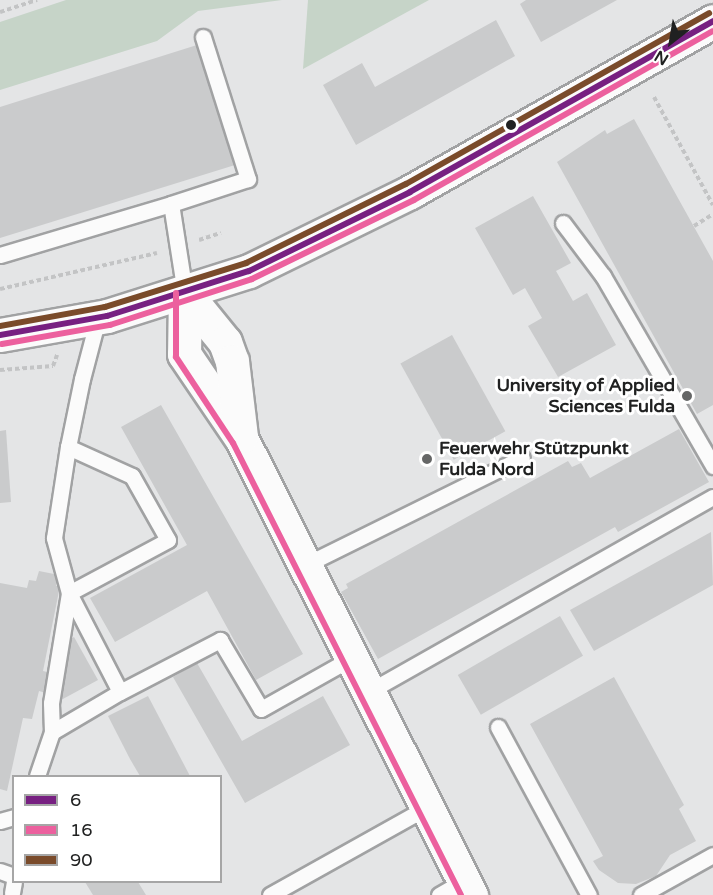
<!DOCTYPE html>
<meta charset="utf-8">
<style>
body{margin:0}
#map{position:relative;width:713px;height:895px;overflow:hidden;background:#e4e5e6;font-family:"Varela Round",sans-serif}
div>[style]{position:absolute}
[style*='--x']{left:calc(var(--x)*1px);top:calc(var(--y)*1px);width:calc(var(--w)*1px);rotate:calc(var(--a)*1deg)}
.green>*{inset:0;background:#c6d4c8}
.building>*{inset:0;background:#cacbcc;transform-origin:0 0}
.path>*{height:4px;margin-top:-2px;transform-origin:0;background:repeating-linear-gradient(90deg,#c3c4c5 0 4.5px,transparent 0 7.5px)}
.roads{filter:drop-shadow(2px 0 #a1a2a3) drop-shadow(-2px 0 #a1a2a3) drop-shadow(0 2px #a1a2a3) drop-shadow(0 -2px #a1a2a3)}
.service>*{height:15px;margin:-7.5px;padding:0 7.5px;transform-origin:7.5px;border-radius:7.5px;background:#fbfbfb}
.tertiary>*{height:33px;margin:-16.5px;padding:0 16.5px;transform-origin:16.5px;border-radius:16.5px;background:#fbfbfb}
.secondary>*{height:33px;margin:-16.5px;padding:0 16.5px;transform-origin:16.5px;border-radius:16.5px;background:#fbfbfb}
.bus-1>*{height:6px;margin:-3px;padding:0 3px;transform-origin:3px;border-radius:3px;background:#772081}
.bus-2>*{height:6px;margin:-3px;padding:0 3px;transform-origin:3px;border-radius:3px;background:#ec609e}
.bus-3>*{height:6px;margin:-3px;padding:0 3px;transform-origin:3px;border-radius:3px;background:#7a4b2a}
.dots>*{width:16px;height:16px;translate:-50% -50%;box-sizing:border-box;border:3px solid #fff;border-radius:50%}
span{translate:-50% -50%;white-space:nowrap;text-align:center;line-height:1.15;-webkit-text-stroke:6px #fff;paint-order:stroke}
.poi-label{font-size:18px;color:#202121;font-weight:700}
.right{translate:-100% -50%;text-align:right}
.left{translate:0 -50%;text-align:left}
.legend{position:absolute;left:12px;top:775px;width:210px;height:108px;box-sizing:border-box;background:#fff;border:2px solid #a6a6a6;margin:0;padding:8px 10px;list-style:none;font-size:18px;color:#202121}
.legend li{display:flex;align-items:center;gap:12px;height:30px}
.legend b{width:30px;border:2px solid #a6a6a6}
.north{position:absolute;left:641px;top:12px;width:60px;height:60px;-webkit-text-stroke:4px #fff;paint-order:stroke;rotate:211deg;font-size:16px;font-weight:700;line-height:24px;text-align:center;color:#202121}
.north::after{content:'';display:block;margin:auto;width:21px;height:27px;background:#202121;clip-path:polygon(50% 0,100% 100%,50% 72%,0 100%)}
</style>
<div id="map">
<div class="green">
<div style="clip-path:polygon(66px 0,282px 0,198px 11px,157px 41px,0 90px,0 22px)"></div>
<div style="clip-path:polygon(308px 0,429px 0,303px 69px)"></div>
</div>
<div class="building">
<div style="clip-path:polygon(526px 0,617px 0,541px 42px,520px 4px)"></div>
<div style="clip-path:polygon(496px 20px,515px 56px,356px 145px,323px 85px,362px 63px,375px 87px)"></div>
<div style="clip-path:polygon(197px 45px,235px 165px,0 238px,0 107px)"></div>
<div style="clip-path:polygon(634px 119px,713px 261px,713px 405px,697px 414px,557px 162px,605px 130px,607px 134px)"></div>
<div style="clip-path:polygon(533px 196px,571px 263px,556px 271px,573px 301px,587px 293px,616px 345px,558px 377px,528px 326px,542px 318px,525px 288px,513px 295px,475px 228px)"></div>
<div style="left:452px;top:335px;width:110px;height:59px;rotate:61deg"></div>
<div style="clip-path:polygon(161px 405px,303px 654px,256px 680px,207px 591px,115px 642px,90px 598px,187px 545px,121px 427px)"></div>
<div style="clip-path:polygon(679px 429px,709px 482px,618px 532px,615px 527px,378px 659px,341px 592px,348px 588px,346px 584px,568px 461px,572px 467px,581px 463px,590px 478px)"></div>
<div style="clip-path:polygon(6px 430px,11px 502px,0 503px,0 431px)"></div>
<div style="clip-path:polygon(711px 532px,713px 585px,594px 651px,570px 610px)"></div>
<div style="clip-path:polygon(39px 571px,59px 575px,56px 586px,60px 586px,43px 671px,51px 673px,46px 693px,39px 691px,32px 719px,23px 718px,7px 791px,0 789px,0 583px,27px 588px,29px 580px,36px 581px)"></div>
<div style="left:560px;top:616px;width:46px;height:118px;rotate:60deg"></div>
<div style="clip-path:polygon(74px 637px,98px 680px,61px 700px,55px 688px,67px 641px)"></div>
<div style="clip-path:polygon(197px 663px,242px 741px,323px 696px,350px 745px,245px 803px,173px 677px)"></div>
<div style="clip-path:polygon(614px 677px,684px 805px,679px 809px,696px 841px,670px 855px,656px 876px,636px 884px,618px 883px,599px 870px,593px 861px,603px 856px,530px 724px)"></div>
<div style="clip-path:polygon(148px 696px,190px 776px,140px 776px,130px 759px,108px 716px)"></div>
<div style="clip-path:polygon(85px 882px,138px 882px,146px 895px,93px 895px)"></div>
</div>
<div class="path">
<div style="--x:0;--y:12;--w:39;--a:-18"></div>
<div style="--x:654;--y:97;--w:123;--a:61.4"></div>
<div style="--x:694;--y:226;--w:22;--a:-32"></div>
<div style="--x:199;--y:240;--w:23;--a:-18"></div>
<div style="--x:0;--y:289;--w:161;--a:-12.9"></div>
<div style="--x:0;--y:370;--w:53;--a:-4.3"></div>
<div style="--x:53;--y:366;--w:12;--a:-70"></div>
</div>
<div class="roads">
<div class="service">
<div style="--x:563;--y:223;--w:66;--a:53"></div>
<div style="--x:603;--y:276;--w:220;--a:59.9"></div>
<div style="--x:0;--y:255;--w:178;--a:-16.6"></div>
<div style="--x:185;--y:293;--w:90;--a:-98.9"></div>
<div style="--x:171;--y:204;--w:81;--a:-18"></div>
<div style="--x:248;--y:179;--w:149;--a:-107.6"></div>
<div style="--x:68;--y:447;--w:70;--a:24.4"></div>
<div style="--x:132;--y:476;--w:73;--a:60.6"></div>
<div style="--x:168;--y:540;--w:112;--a:151.8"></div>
<div style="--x:69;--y:593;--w:57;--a:-105.3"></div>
<div style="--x:54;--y:538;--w:92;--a:-81.3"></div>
<div style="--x:68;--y:447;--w:69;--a:-78.4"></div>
<div style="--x:82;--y:379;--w:63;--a:-75.3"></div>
<div style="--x:303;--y:566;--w:244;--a:-26.3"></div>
<div style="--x:69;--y:593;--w:111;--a:62.7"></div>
<div style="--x:368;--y:692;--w:396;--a:-29.5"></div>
<div style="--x:498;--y:727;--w:191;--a:61.6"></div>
<div style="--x:52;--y:732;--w:29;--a:-92"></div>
<div style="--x:51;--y:703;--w:111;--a:-80.7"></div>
<div style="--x:37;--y:776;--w:46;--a:-71.2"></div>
<div style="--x:52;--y:732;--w:79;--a:-30.5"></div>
<div style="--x:120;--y:692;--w:113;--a:-27.5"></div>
<div style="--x:220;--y:640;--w:80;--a:59.3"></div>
<div style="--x:261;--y:709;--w:102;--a:-29.3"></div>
<div style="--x:0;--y:821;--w:15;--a:-16"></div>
<div style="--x:0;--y:871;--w:15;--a:20"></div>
<div style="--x:12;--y:893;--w:11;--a:-80"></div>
<div style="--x:270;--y:895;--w:182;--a:-29.2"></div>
<div style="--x:439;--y:895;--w:30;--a:-30"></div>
<div style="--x:641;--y:895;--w:82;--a:-29.1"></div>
</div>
<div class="tertiary">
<div style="--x:185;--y:293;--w:61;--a:90.9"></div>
<div style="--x:184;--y:354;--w:102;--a:55.8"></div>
<div style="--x:241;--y:438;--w:512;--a:63.28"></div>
<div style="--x:185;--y:293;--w:63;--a:50.8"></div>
<div style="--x:225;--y:342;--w:20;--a:70"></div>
<div style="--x:232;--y:361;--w:76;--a:83.2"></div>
</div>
<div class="secondary">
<div style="--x:0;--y:335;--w:109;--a:-10.1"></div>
<div style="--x:107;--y:316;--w:149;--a:-17.6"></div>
<div style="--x:249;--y:271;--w:179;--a:-26.1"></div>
<div style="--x:410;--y:192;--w:348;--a:-29.4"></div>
</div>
</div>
<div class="bus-1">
<div style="--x:0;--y:335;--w:109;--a:-10.1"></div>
<div style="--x:107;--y:316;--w:149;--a:-17.6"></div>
<div style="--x:249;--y:271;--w:179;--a:-26.1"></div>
<div style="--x:410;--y:192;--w:348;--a:-29.4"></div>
</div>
<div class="bus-2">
<div style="--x:176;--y:293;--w:64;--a:90"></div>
<div style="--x:176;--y:357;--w:103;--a:56.5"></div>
<div style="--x:233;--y:443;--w:506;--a:63.23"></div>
<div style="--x:2;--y:344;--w:110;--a:-10"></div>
<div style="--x:110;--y:325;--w:149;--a:-17.9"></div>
<div style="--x:252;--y:279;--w:180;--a:-26"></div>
<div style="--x:414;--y:200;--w:343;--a:-29.5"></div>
</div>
<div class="bus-3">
<div style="--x:0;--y:326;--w:107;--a:-10.3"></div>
<div style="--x:105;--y:307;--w:148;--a:-17.3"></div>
<div style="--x:246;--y:263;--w:178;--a:-26.3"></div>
<div style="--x:406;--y:184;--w:348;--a:-29.4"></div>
</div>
<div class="dots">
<div style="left:511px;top:125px;background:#202121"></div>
<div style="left:687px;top:396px;background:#656666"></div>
<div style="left:427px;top:459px;background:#656666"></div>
</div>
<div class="poi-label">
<span class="right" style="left:675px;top:396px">University of Applied<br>Sciences Fulda</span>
<span class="left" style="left:439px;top:459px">Feuerwehr Stützpunkt<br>Fulda Nord</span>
</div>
<ul class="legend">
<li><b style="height:8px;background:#772081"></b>6</li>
<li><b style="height:8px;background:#ec609e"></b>16</li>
<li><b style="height:8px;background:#7a4b2a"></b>90</li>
</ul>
<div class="north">N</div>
</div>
